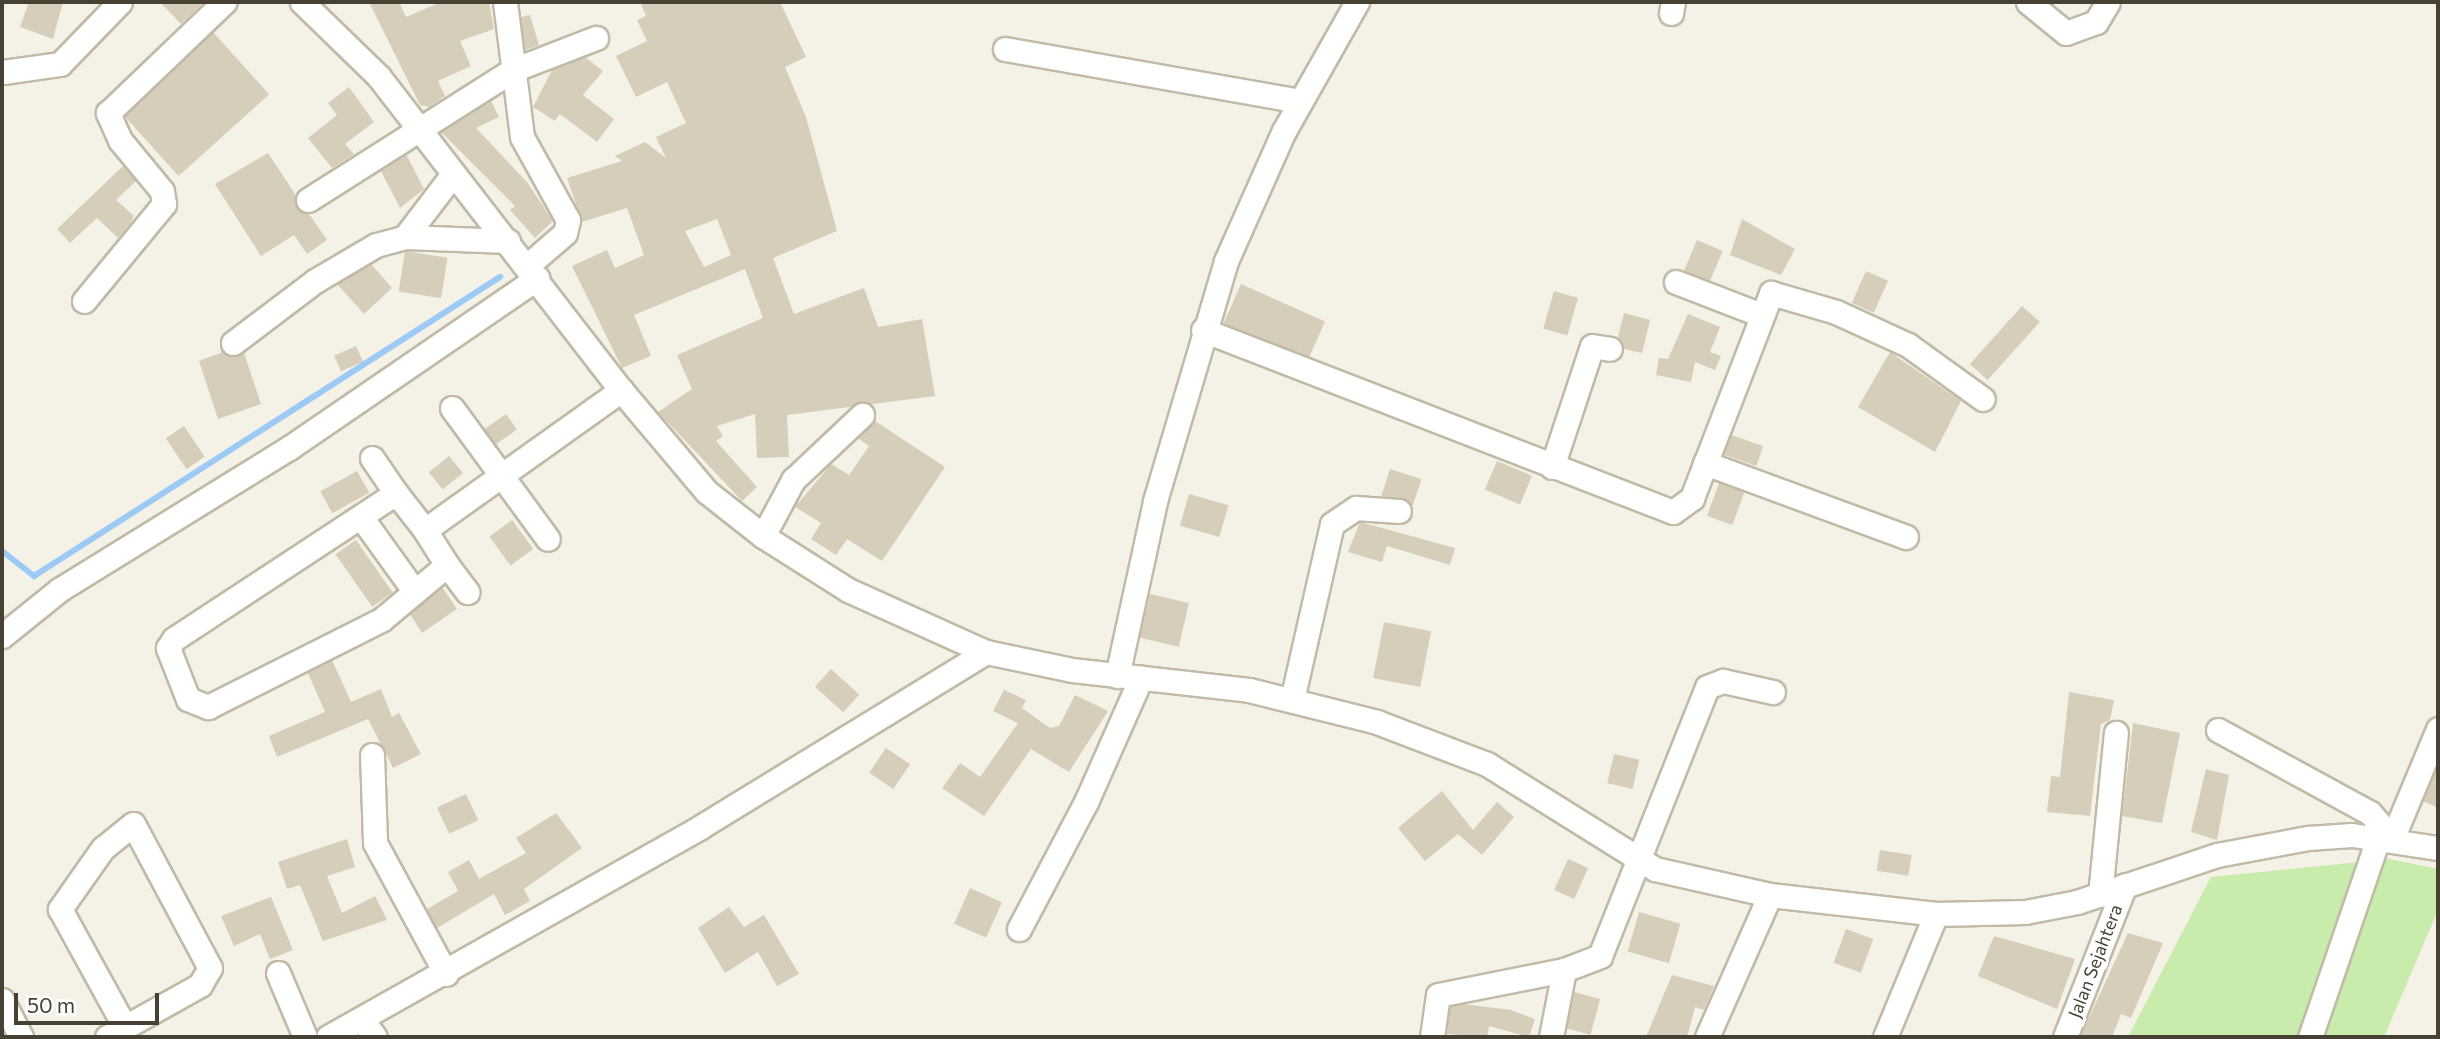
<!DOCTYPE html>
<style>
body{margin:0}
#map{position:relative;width:2440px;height:1039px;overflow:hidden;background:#f4f1e6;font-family:Commissioner,sans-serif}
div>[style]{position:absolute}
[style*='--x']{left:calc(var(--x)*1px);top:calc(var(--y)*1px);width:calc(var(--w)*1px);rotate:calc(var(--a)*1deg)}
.green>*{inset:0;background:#c9ebab}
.stream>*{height:6px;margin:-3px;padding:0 3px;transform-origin:3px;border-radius:3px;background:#9dcaf5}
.building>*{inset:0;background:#d6ceba;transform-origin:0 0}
.roads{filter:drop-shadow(2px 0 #c0baa7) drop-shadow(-2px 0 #c0baa7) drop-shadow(0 2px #c0baa7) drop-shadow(0 -2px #c0baa7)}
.minor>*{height:23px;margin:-11.5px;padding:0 11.5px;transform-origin:11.5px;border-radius:11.5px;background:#fff}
span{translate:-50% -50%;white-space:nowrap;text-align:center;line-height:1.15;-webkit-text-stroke:6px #fff;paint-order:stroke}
.street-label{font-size:18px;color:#474134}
.frame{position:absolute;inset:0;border:4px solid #474134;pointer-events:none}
.scale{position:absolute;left:14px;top:993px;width:145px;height:32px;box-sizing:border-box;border:4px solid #474134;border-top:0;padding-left:9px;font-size:21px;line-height:24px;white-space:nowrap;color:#474134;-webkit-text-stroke:5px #fff;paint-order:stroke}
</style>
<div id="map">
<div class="green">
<div style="clip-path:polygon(2389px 859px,2438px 869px,2438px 910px,2384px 1037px,2128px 1037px,2211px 877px)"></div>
</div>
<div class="stream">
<div style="--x:2;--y:551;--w:41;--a:38"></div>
<div style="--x:34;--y:576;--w:554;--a:-32.69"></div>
</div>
<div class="building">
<div style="clip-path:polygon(29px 2px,63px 2px,53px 39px,20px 27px)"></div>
<div style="clip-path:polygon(160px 2px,204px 2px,181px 24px)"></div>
<div style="clip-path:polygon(369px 2px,399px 2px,406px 17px,441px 2px,489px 2px,494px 29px,460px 41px,471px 66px,438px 81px,445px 96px,429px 107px,420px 105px)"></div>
<div style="clip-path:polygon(evenodd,640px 2px,780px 2px,806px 57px,785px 67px,806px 117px,837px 231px,773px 258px,794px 314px,864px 288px,878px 327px,922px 319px,935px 396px,787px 415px,789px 457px,757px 458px,755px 414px,717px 426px,723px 436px,716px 441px,757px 487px,742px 501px,658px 412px,692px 389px,677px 355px,763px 318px,745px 269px,634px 315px,651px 356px,622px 368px,572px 266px,607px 250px,615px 268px,644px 255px,627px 208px,582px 222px,567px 178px,622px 161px,615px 156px,645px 142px,666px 158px,656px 137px,686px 123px,667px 82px,636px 97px,616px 56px,647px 41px,637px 20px,646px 16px,640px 2px,717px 219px,731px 255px,704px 267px,685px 231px,717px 219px)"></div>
<div style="clip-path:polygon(530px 15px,539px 45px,525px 50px,521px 17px)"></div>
<div style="left:213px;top:32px;width:84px;height:122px;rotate:48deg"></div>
<div style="clip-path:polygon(585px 57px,603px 71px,583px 95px,614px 119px,597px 142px,560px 114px,555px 121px,533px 107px,552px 70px)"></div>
<div style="clip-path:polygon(349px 87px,374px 122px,345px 144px,354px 154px,332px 168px,308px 138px,337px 115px,328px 103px)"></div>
<div style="clip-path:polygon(491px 101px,499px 117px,476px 128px,527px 182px,553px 221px,535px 238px,510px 210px,515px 206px,441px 132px)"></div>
<div style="clip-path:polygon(268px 153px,295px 194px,297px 208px,309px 214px,327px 240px,307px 254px,294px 235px,261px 256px,215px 184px)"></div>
<div style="clip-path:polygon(406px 154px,424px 189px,400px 208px,381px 171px)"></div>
<div style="clip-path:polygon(123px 166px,136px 181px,116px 200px,134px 216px,129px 225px,118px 238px,97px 218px,70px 243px,57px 229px)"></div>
<div style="clip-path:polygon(1742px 219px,1795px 249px,1781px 275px,1730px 255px)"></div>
<div style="left:1697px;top:240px;width:28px;height:33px;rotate:23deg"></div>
<div style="left:405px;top:251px;width:43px;height:41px;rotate:9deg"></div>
<div style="clip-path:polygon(371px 264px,392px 288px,364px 314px,337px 284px)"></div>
<div style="left:1866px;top:271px;width:24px;height:35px;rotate:24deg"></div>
<div style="left:1241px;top:284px;width:92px;height:43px;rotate:24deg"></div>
<div style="left:1554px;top:291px;width:25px;height:39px;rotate:16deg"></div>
<div style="left:2022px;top:306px;width:24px;height:78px;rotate:42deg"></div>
<div style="clip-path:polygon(1624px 313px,1650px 320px,1642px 353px,1624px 349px,1618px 337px)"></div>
<div style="clip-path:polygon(1688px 314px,1720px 327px,1710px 352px,1721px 356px,1715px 370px,1695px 362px,1691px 382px,1656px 375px,1659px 358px,1668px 359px)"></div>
<div style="left:356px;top:346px;width:17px;height:24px;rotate:66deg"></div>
<div style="clip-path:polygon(223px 352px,244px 353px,261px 404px,218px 419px,199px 361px)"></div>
<div style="clip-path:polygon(1890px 352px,1961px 401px,1935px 452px,1858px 407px)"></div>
<div style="left:506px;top:414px;width:19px;height:26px;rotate:55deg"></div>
<div style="clip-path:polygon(875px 421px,945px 467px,882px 561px,847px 539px,836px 555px,811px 539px,821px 523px,795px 507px,831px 464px,849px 475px,869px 446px,858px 438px)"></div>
<div style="left:184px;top:426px;width:37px;height:22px;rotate:56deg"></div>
<div style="left:1731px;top:435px;width:34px;height:21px;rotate:19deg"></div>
<div style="left:449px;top:456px;width:22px;height:26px;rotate:51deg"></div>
<div style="left:1497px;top:461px;width:38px;height:31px;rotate:23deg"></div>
<div style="left:1390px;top:469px;width:33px;height:28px;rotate:18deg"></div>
<div style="left:357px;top:471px;width:25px;height:42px;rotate:61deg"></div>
<div style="left:1719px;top:483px;width:27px;height:35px;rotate:20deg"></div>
<div style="left:1189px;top:494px;width:41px;height:33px;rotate:16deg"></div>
<div style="left:512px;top:520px;width:36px;height:28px;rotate:54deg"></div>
<div style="clip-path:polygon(1360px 522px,1455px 548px,1450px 565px,1387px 546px,1382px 562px,1348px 552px)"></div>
<div style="left:356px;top:540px;width:64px;height:25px;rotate:55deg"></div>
<div style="clip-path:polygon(442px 587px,457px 609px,422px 633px,410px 614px)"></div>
<div style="left:1150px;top:594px;width:40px;height:45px;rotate:13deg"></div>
<div style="left:1384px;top:622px;width:48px;height:57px;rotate:11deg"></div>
<div style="clip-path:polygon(332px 660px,351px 702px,381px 689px,392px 717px,399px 713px,421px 754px,393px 768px,368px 719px,277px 757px,269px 736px,325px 712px,308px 673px)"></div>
<div style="left:831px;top:669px;width:38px;height:24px;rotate:42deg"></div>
<div style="clip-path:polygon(1004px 690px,1026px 700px,1022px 708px,1050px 728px,1059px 726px,1075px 695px,1108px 711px,1069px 772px,1031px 749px,984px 816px,942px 788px,960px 763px,980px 777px,1018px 723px,993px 711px)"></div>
<div style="clip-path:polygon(2069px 692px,2114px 700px,2110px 720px,2101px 724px,2090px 816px,2047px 812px,2051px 776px,2060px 777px)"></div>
<div style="clip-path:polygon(2133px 723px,2180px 733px,2162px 823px,2122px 816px)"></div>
<div style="left:886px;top:748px;width:29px;height:30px;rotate:34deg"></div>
<div style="left:1614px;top:754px;width:26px;height:30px;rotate:13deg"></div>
<div style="clip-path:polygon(2206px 769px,2229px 775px,2217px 840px,2191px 832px)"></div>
<div style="clip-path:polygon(2435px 772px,2438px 773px,2438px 808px,2423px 801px)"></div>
<div style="clip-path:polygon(1442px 791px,1473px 830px,1497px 802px,1514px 817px,1482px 855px,1458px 834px,1425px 861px,1398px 828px)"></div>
<div style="left:466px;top:794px;width:29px;height:32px;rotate:65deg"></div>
<div style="clip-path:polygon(556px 813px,582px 848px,524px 889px,530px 901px,505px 915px,494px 894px,437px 928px,427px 909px,458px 891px,448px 872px,469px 860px,479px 879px,526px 853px,516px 838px)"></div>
<div style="clip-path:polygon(347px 839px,355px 867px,327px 876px,342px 913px,375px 896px,387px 920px,323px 941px,300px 885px,287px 889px,278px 862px)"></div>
<div style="left:1880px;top:850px;width:32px;height:21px;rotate:9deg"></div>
<div style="left:1568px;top:859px;width:22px;height:34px;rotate:24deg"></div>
<div style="left:970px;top:888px;width:35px;height:39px;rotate:24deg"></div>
<div style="clip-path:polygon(271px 897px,293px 950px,270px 959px,260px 934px,234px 946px,221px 916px)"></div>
<div style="clip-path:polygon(729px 907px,744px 927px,764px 915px,799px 974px,777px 986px,758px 952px,725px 973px,698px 928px)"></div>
<div style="left:1639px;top:912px;width:43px;height:41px;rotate:16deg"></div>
<div style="left:1846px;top:929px;width:29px;height:36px;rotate:20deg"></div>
<div style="clip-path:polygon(2128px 933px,2163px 943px,2131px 1018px,2121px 1014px,2112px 1037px,2080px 1037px)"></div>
<div style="clip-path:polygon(1994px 936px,2075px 959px,2057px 1009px,1978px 976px)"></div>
<div style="clip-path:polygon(1672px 975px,1714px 986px,1704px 1010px,1695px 1007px,1687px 1037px,1646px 1037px)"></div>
<div style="left:1574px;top:992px;width:27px;height:37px;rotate:15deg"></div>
<div style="clip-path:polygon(1463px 1004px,1511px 1010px,1535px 1019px,1529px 1037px,1489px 1026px,1487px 1037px,1447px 1034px,1450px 1007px)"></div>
</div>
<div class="roads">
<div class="minor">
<div style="--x:302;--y:2;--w:107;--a:44.2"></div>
<div style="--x:379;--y:77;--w:396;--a:52.3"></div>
<div style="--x:621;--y:390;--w:133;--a:49.9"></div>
<div style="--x:707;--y:492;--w:71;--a:38.2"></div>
<div style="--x:763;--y:536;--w:101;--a:32.4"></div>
<div style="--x:848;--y:590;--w:151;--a:24.2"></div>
<div style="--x:986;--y:652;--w:88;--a:11.8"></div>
<div style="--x:1072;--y:670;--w:178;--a:6.4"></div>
<div style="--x:1249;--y:690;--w:132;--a:14"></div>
<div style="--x:1377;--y:722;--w:118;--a:20.9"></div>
<div style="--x:1487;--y:764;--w:198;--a:32"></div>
<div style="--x:1655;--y:869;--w:118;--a:12.7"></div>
<div style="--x:1770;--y:895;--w:167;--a:6.5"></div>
<div style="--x:1936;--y:914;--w:89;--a:-1.3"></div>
<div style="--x:2025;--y:912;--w:53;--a:-10.9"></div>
<div style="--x:2077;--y:902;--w:148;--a:-18.6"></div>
<div style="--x:2217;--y:855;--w:93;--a:-10.6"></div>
<div style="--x:2308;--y:838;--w:44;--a:-3.9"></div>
<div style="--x:2352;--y:835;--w:87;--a:8.6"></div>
<div style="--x:505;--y:2;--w:136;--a:82.8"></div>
<div style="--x:522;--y:137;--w:95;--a:61"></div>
<div style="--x:568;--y:220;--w:13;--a:103"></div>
<div style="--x:565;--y:233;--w:49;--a:139.1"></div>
<div style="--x:2028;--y:2;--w:49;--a:39.2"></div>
<div style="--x:2066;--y:33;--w:32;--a:-20"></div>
<div style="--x:2096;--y:22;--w:23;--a:-59"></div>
<div style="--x:1671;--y:13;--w:11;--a:-80"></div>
<div style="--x:1005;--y:49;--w:299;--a:10"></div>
<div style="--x:3;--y:72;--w:58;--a:-8"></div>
<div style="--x:60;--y:64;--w:86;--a:-45.9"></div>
<div style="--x:308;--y:200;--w:243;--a:-32.4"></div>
<div style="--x:513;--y:70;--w:89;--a:-21.1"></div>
<div style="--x:405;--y:237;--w:79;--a:-52.7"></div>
<div style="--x:1676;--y:282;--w:89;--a:21.1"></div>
<div style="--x:84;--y:301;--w:126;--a:-50.5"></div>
<div style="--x:164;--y:204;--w:13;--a:-99"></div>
<div style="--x:162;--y:191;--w:66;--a:-129.5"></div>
<div style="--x:120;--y:140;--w:30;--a:-114"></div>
<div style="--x:108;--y:113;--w:161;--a:-43.7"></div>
<div style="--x:1203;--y:330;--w:504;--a:21.17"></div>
<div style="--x:1673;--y:512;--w:24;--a:-36"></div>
<div style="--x:1692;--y:498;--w:220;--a:-68.9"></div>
<div style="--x:1771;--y:293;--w:68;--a:16.3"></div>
<div style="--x:1836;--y:312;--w:79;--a:24.6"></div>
<div style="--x:1908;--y:345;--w:92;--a:35.8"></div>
<div style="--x:233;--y:343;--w:103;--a:-37.1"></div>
<div style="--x:315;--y:281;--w:71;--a:-30.5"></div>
<div style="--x:376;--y:245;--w:30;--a:-15"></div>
<div style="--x:405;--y:237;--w:103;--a:2.2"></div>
<div style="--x:452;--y:408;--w:162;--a:53.8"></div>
<div style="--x:372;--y:458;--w:42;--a:55.6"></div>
<div style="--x:1705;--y:463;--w:214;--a:20.2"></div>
<div style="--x:1552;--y:467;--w:127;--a:-71.7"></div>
<div style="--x:1592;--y:346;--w:18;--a:9"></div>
<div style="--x:361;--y:517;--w:92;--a:54.2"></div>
<div style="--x:425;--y:530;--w:47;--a:-128.1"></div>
<div style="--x:396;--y:493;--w:266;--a:146.7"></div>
<div style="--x:174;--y:639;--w:11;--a:124"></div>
<div style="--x:168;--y:648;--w:55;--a:68.6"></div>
<div style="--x:188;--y:699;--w:22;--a:22"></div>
<div style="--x:208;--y:707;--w:194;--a:-26.7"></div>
<div style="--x:381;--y:620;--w:86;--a:-39.8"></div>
<div style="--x:447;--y:565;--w:41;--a:-122.2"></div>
<div style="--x:425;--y:530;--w:241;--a:-35.5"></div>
<div style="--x:763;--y:536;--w:64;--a:-61.8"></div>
<div style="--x:793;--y:480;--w:95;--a:-43.3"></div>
<div style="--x:447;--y:565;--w:34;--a:53"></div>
<div style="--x:2;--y:636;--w:73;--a:-38.9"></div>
<div style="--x:59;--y:590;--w:270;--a:-31.7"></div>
<div style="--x:289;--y:448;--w:301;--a:-34.4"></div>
<div style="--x:1117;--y:676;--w:179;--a:-77.7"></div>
<div style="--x:1155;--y:501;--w:250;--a:-73.5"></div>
<div style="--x:1226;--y:261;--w:142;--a:-66"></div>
<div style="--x:1284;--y:131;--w:148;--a:-60.5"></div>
<div style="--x:1292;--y:700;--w:180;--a:-77.2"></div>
<div style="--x:1332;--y:524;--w:29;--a:-34"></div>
<div style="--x:1356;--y:508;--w:43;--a:4"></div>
<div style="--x:2218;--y:730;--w:173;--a:28.6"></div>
<div style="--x:2370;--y:813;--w:18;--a:49"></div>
<div style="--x:2382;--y:827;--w:222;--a:108.9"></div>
<div style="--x:372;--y:755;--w:88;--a:88"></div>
<div style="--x:375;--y:843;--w:149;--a:61.5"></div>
<div style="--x:2392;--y:839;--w:119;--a:-67.3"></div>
<div style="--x:2100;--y:895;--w:163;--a:-84.4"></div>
<div style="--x:1019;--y:929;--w:144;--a:-62.2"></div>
<div style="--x:1086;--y:802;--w:136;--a:-66.1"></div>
<div style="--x:278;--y:973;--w:69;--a:67.1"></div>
<div style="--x:2;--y:1000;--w:42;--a:62.8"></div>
<div style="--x:362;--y:1020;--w:21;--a:53"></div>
<div style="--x:107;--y:1037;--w:21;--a:-29"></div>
<div style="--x:125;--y:1027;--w:86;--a:-29.2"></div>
<div style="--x:200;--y:985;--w:20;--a:-60"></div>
<div style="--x:210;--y:968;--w:163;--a:-118.1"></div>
<div style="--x:133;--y:824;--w:38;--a:141"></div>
<div style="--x:103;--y:848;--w:75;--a:125.2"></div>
<div style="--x:60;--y:909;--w:135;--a:61.2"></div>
<div style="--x:328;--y:1037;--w:429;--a:-29.4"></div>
<div style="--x:702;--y:826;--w:333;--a:-31.5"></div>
<div style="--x:1432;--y:1037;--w:42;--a:-81.9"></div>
<div style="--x:1438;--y:995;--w:128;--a:-11.2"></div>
<div style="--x:1564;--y:970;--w:39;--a:-21"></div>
<div style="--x:1600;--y:956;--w:289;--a:-68.3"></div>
<div style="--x:1707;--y:687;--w:17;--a:-21"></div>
<div style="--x:1723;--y:681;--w:51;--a:12.4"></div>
<div style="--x:1551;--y:1037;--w:68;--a:-79"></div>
<div style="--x:1707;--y:1037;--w:155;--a:-66.1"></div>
<div style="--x:1885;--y:1037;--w:133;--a:-67.5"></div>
<div style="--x:2065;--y:1037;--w:163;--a:-68.5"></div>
</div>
</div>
<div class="street-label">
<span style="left:2095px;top:961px;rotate:-69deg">Jalan Sejahtera</span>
</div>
<div class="frame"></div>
<div class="scale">50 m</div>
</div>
